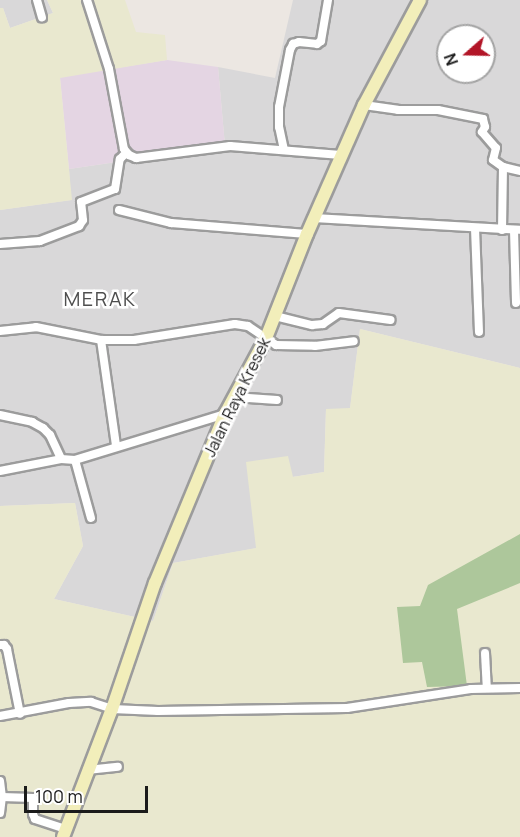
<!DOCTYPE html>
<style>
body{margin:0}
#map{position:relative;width:520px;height:837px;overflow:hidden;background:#ece7e2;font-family:Manrope,sans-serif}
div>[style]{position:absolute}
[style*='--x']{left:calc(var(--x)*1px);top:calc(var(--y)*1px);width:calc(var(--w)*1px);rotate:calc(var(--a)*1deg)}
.residential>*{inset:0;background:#d9d8d9}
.industrial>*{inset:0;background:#e4d5e3}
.farmland>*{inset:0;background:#e9e8cf}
.forest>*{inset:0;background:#adc79b}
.roads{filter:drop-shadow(2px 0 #9c9c9c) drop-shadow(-2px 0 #9c9c9c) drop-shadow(0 2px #9c9c9c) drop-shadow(0 -2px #9c9c9c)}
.street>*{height:8px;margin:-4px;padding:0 4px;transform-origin:4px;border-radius:4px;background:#fff}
.secondary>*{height:12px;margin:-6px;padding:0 6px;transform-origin:6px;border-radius:6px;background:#f2eeba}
span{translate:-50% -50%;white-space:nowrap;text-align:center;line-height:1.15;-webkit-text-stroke:5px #fff;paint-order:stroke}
.street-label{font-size:16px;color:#1b1b1b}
.quarter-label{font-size:20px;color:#4e4e4e;letter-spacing:1.5px}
.north{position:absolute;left:436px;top:24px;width:60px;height:60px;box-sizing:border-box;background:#fff;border:2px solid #a4a4a4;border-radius:50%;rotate:250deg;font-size:16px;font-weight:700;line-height:24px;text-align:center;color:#1b1b1b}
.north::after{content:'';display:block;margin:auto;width:21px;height:27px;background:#b21527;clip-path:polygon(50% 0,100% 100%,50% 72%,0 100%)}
.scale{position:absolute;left:24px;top:786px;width:124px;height:27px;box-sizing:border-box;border:3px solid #1b1b1b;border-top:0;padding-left:8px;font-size:18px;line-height:21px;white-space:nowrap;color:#1b1b1b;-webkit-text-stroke:4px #fff;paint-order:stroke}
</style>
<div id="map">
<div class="residential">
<div style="clip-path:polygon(0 0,47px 0,53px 13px,10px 28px,3px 8px,0 8px)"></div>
<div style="clip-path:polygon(evenodd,293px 0,520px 0,520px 368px,360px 329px,350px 409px,326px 409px,324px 472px,292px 477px,257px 548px,173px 563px,153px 621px,54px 599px,83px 546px,75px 503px,0 506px,0 210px,71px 200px,69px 169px,225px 146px,218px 67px,275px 78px,293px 0,448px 36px,484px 36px,484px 72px,448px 72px,448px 36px)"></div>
</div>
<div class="industrial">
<div style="clip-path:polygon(167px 60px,218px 67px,225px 146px,69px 169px,60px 77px)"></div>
</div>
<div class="farmland">
<div style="clip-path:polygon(47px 0,125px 0,136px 32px,165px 35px,167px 60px,60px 78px,72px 200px,0 210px,0 8px,3px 8px,10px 28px,53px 13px)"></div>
<div style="clip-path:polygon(360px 329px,520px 368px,520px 837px,0 837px,0 506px,75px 503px,83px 546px,54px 599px,153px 621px,173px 563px,256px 548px,246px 462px,288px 456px,293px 477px,324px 472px,326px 409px,350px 408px)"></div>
</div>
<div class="forest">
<div style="clip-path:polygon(520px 534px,520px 583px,457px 609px,467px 686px,427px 687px,422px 662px,403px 663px,397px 607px,420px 606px,428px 585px)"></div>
</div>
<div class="roads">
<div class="street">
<div style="--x:37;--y:0;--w:18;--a:74"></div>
<div style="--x:87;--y:0;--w:72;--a:72.3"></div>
<div style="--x:109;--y:69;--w:81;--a:79.4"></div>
<div style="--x:124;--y:149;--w:8;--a:50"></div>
<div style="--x:129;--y:155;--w:8;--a:23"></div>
<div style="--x:136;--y:158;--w:95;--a:-7.3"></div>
<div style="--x:230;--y:146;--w:111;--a:4.6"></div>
<div style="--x:364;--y:105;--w:34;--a:8"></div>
<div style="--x:398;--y:110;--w:40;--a:0"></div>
<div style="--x:438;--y:110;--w:46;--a:11.3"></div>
<div style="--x:483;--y:119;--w:8;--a:76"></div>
<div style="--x:485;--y:127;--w:6;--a:121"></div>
<div style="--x:482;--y:132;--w:21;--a:49"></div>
<div style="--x:496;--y:148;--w:12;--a:104"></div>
<div style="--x:493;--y:160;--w:12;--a:35"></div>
<div style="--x:503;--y:167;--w:63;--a:90.9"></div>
<div style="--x:284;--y:150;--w:24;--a:-102"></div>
<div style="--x:279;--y:127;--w:20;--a:-90"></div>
<div style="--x:279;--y:107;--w:58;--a:-79.1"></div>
<div style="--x:290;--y:50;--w:7;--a:-63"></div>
<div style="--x:293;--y:44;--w:6;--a:-18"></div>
<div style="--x:299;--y:42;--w:18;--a:6"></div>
<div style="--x:317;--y:44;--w:5;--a:-37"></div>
<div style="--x:321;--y:41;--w:42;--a:-80.3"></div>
<div style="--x:503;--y:167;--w:17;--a:13"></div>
<div style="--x:119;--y:210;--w:54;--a:14"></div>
<div style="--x:171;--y:223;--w:136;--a:4.6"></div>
<div style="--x:314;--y:218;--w:206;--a:3.3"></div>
<div style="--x:475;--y:228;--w:104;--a:87.8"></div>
<div style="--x:514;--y:230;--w:73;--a:88.4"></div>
<div style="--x:0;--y:244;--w:40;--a:-4.3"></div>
<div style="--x:40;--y:241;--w:42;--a:-21"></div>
<div style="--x:79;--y:226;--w:7;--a:-56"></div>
<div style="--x:83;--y:220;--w:18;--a:-96"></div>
<div style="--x:81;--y:202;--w:36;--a:-21"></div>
<div style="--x:115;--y:189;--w:30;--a:-81"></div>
<div style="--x:120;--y:159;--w:8;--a:-45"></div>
<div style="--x:275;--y:316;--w:38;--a:14"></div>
<div style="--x:312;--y:325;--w:11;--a:-5"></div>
<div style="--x:323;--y:324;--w:19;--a:-35"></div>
<div style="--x:339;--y:313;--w:52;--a:7.7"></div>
<div style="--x:0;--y:331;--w:36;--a:-6"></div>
<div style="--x:36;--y:327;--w:66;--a:11.3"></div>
<div style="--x:101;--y:340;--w:33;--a:0"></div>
<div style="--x:134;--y:340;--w:102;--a:-9"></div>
<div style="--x:235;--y:324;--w:13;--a:9"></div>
<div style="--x:248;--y:326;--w:34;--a:34"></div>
<div style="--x:276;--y:345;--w:39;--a:1"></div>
<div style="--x:315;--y:346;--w:39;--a:-7"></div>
<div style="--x:101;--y:340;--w:106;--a:81.9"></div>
<div style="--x:234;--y:397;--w:43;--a:4"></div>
<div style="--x:0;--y:415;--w:33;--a:12"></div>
<div style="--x:32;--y:422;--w:13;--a:29"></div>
<div style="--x:43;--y:428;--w:10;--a:45"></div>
<div style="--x:50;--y:435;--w:26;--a:65"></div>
<div style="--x:75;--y:460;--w:60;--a:74.6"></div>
<div style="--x:0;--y:471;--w:62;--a:-11.1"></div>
<div style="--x:61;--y:459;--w:14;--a:4"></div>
<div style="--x:75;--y:460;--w:157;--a:-17"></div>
<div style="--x:0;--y:645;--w:4;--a:0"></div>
<div style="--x:4;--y:645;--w:5;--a:53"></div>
<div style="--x:7;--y:649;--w:66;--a:78.7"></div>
<div style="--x:485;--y:653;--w:34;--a:87"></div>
<div style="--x:0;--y:716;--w:70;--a:-10.7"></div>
<div style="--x:69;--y:703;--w:22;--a:-3"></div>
<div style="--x:91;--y:702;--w:22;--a:18"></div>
<div style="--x:112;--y:709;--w:46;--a:2.5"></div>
<div style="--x:158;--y:711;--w:189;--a:-0.9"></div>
<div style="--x:347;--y:708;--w:125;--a:-8.7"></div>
<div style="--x:471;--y:689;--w:49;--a:-1.2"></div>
<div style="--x:87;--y:770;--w:31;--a:-6"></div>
<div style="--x:0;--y:781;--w:16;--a:83"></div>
<div style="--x:2;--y:797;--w:31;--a:2"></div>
<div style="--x:33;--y:798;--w:16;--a:90"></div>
<div style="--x:33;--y:814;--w:5;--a:68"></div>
<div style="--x:35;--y:819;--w:33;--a:18"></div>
<div style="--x:0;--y:813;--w:16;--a:-83"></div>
</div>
<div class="secondary">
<div style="--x:63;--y:837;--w:137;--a:-69.1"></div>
<div style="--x:112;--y:709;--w:133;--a:-71.2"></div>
<div style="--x:155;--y:583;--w:183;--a:-67.5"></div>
<div style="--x:225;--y:414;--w:86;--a:-61.7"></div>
<div style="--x:266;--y:338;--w:112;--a:-68.5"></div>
<div style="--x:307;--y:234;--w:141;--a:-66.2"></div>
<div style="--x:364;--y:105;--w:119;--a:-61.9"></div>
</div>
</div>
<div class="street-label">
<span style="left:237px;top:397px;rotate:-64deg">Jalan Raya Kresek</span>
</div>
<div class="quarter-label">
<span style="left:100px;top:298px">MERAK</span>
</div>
<div class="north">N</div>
<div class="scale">100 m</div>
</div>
